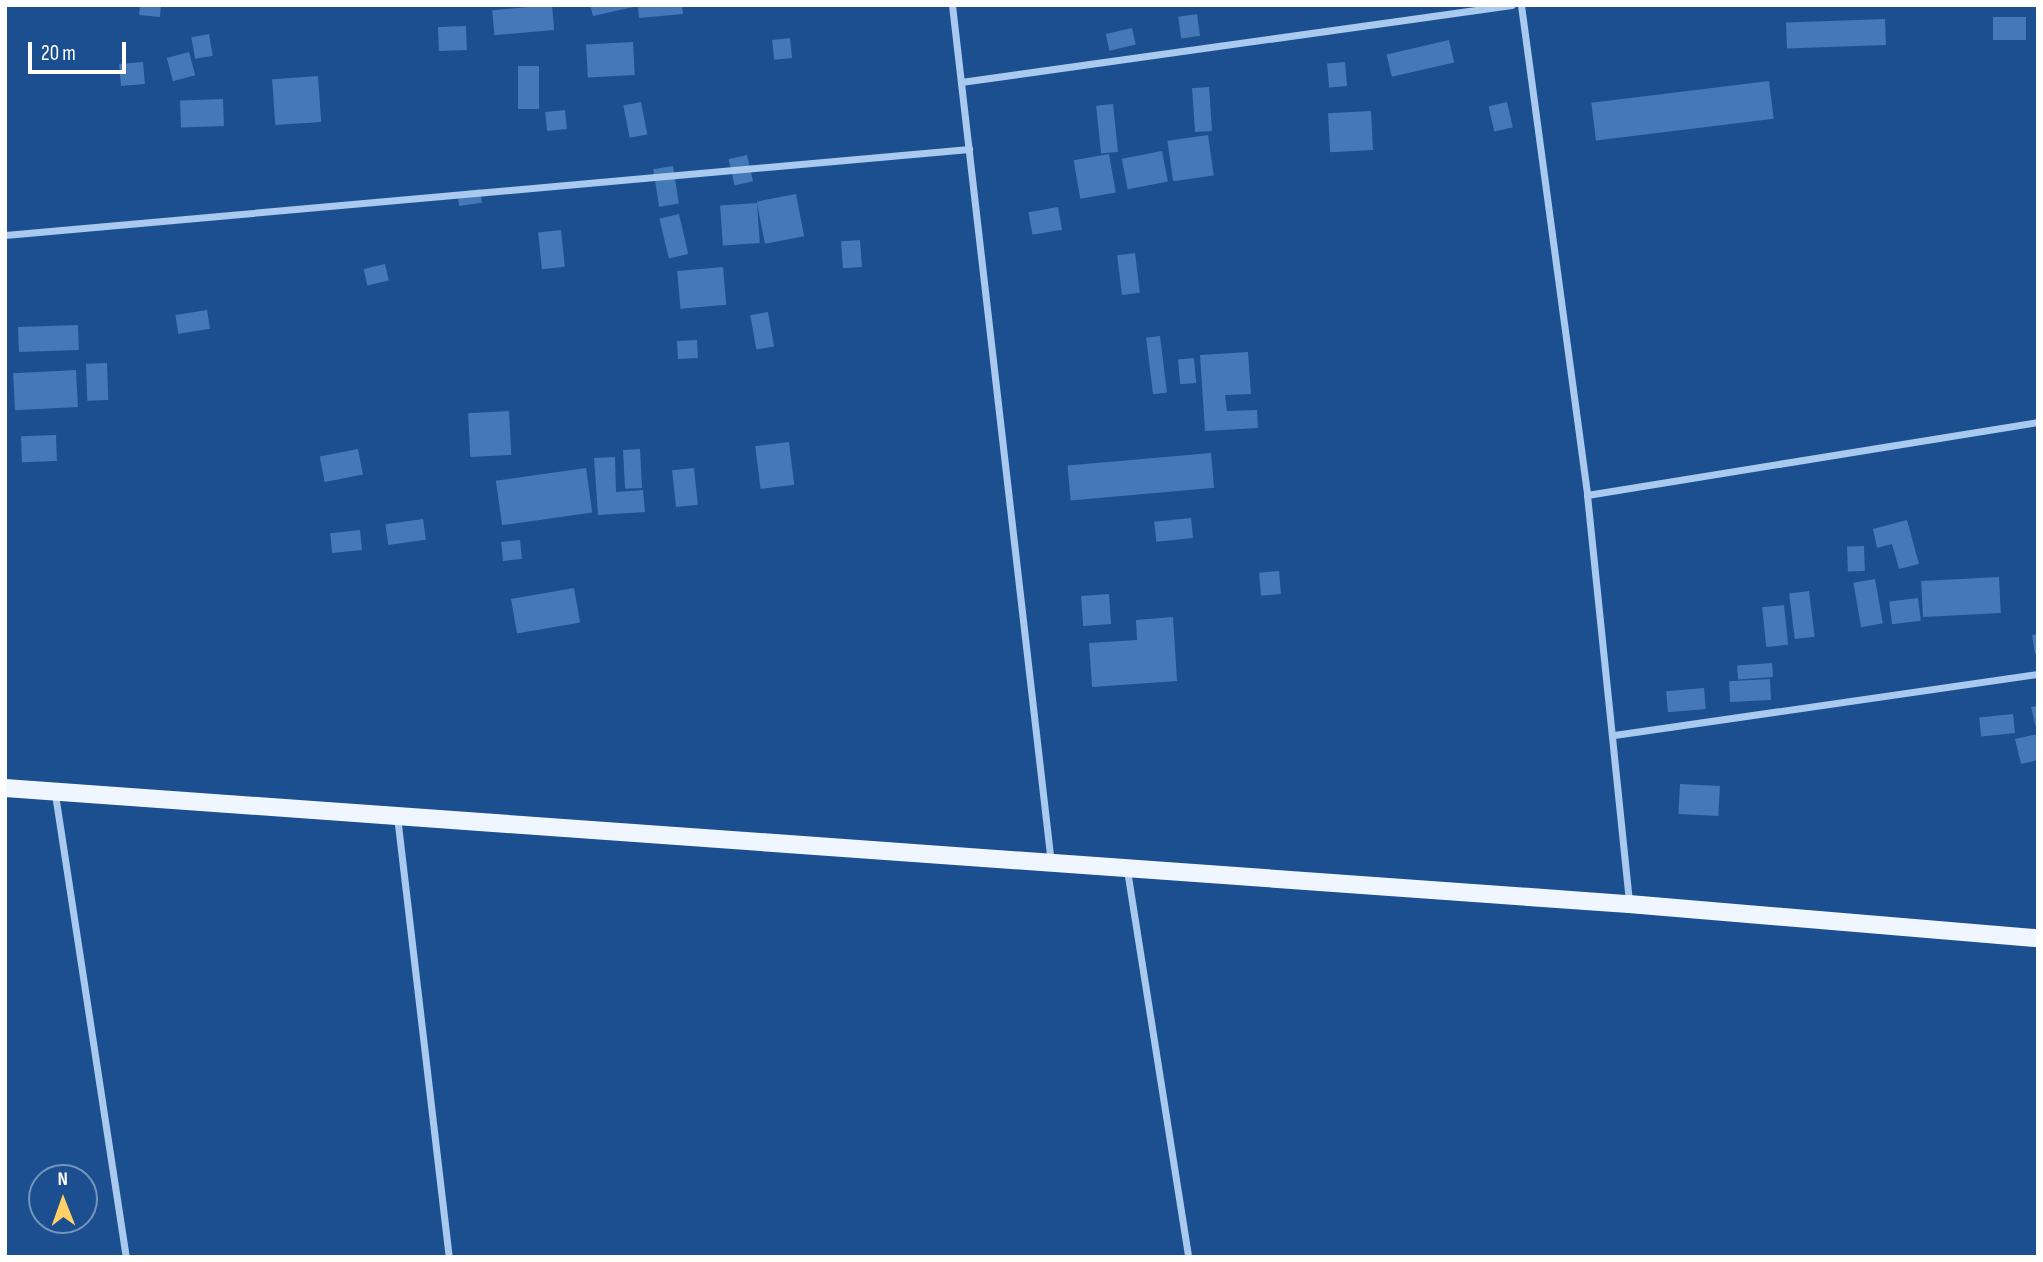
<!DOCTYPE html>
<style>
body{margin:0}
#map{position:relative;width:2043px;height:1262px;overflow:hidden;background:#1b4f8f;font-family:"Sofia Sans Condensed",sans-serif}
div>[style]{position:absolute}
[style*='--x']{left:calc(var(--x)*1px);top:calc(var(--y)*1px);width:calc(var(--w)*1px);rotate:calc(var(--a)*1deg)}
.building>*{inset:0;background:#4478b7;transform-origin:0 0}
.street>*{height:7px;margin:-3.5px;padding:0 3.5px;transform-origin:3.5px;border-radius:3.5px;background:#a9c9ee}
.primary>*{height:18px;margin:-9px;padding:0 9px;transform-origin:9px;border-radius:9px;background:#f0f6ff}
span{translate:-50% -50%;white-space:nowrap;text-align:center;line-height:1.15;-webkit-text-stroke:5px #1b4f8f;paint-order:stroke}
.frame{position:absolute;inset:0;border:7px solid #fff;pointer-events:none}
.north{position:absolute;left:28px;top:1164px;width:70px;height:70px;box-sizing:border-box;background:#1b4f8f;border:2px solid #7695bc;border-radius:50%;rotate:359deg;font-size:19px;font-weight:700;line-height:28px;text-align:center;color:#fff}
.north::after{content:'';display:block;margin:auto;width:24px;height:32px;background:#ffd166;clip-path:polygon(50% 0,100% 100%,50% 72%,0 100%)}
.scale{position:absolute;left:28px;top:42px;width:98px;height:32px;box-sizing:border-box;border:4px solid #fff;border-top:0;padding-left:9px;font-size:21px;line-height:24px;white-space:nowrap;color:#fff;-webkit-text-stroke:5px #1b4f8f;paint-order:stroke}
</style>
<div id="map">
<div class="building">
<div style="clip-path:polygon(140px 5px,161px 5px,160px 17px,139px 15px)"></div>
<div style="left:552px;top:5px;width:25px;height:60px;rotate:85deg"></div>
<div style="clip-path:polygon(590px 5px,638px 5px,638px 6px,593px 16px)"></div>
<div style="clip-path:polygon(638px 5px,682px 5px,683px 14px,639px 18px)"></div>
<div style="left:1197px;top:14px;width:22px;height:19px;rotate:82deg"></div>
<div style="left:1993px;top:17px;width:33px;height:23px"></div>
<div style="left:1885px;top:19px;width:26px;height:99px;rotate:88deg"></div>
<div style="left:466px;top:26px;width:24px;height:28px;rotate:88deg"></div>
<div style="left:1132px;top:28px;width:17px;height:27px;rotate:77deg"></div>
<div style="left:209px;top:34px;width:22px;height:18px;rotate:80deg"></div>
<div style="left:790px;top:38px;width:20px;height:18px;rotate:84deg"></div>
<div style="left:1449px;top:40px;width:23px;height:64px;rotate:77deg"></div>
<div style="left:633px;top:42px;width:33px;height:47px;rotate:87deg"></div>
<div style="left:189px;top:52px;width:24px;height:23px;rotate:75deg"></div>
<div style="left:143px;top:62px;width:22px;height:24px;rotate:85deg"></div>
<div style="left:1345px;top:62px;width:24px;height:18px;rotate:85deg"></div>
<div style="left:518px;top:66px;width:21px;height:43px"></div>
<div style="left:318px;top:76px;width:46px;height:46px;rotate:86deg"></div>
<div style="left:1769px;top:81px;width:38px;height:179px;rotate:83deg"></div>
<div style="left:1209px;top:87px;width:44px;height:17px;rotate:86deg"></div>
<div style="left:223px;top:99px;width:27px;height:43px;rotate:88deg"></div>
<div style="left:641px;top:102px;width:33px;height:18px;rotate:79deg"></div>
<div style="left:1507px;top:102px;width:26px;height:19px;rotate:77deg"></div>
<div style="left:1113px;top:104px;width:48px;height:17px;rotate:84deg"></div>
<div style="left:565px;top:110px;width:19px;height:20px;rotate:84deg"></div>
<div style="left:1371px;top:111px;width:39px;height:43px;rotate:87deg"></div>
<div style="left:1208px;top:135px;width:41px;height:41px;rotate:82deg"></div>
<div style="left:1162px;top:151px;width:31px;height:41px;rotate:79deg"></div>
<div style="left:1109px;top:154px;width:39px;height:36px;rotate:80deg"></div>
<div style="left:747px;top:155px;width:27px;height:19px;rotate:77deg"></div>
<div style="left:673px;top:166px;width:38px;height:20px;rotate:81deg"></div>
<div style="left:480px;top:189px;width:14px;height:23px;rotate:82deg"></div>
<div style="left:796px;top:194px;width:43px;height:40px;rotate:79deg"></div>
<div style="left:757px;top:203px;width:40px;height:37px;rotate:86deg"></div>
<div style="left:1058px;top:207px;width:23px;height:30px;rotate:80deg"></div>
<div style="left:679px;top:214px;width:41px;height:20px;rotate:77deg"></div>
<div style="left:561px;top:230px;width:37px;height:23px;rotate:84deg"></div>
<div style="left:860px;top:240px;width:27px;height:19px;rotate:86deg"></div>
<div style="left:1135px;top:253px;width:40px;height:18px;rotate:83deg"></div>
<div style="left:385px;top:264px;width:17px;height:22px;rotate:77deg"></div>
<div style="left:723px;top:267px;width:38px;height:46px;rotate:85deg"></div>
<div style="left:207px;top:310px;width:19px;height:32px;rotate:81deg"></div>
<div style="left:768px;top:312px;width:35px;height:18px;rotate:80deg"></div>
<div style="left:78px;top:325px;width:25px;height:60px;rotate:88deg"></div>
<div style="left:1160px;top:336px;width:57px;height:14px;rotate:83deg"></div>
<div style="left:697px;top:340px;width:18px;height:20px;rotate:87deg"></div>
<div style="clip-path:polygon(1248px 352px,1251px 394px,1225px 395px,1227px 411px,1257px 410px,1258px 428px,1205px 431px,1200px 355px)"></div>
<div style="left:1194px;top:358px;width:25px;height:16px;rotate:85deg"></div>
<div style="left:107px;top:363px;width:37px;height:21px;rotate:88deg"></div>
<div style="left:76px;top:370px;width:37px;height:63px;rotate:87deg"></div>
<div style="left:509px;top:411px;width:44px;height:41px;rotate:87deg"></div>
<div style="left:56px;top:435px;width:26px;height:35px;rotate:88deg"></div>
<div style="left:789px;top:442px;width:43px;height:34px;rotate:83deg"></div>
<div style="left:358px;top:449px;width:26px;height:39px;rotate:79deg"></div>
<div style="left:640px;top:449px;width:39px;height:17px;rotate:87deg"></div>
<div style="left:1211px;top:453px;width:35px;height:144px;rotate:85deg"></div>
<div style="clip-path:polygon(615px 457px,616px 492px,643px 490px,645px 512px,598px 515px,594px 458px)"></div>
<div style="left:586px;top:468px;width:45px;height:91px;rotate:82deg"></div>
<div style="left:694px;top:468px;width:37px;height:22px;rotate:84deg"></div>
<div style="left:1191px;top:518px;width:20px;height:37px;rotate:84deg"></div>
<div style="left:423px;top:519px;width:21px;height:38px;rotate:82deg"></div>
<div style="clip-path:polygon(1907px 520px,1919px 564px,1899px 569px,1892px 544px,1877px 548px,1873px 529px)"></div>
<div style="left:360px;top:530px;width:20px;height:30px;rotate:84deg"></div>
<div style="left:520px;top:540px;width:19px;height:19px;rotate:84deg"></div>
<div style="left:1864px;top:546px;width:25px;height:17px;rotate:88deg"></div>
<div style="left:1279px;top:571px;width:23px;height:20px;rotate:85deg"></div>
<div style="left:1999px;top:577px;width:36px;height:78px;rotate:87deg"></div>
<div style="left:1875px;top:579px;width:45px;height:22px;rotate:80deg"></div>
<div style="left:574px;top:588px;width:35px;height:64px;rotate:80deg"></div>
<div style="left:1809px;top:591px;width:46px;height:20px;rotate:83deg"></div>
<div style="left:1109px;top:594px;width:30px;height:28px;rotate:86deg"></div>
<div style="left:1918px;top:598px;width:23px;height:29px;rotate:83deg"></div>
<div style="left:1784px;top:605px;width:40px;height:22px;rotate:84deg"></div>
<div style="clip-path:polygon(1173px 617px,1177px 681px,1092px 687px,1089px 643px,1137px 640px,1136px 620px)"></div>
<div style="clip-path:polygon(2038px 634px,2038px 653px,2035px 654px,2032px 635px)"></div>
<div style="left:1772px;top:663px;width:14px;height:35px;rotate:86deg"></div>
<div style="left:1770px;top:679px;width:21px;height:41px;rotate:87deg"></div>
<div style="left:1704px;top:688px;width:21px;height:38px;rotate:85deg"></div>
<div style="clip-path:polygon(2038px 706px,2038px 732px,2037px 732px,2031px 707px)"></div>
<div style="left:2013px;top:714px;width:19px;height:34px;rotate:84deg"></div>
<div style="clip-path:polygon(2038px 734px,2038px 760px,2021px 764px,2015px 739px)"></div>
<div style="left:1680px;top:784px;width:40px;height:30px;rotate:3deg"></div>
</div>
<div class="street">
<div style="--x:952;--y:5;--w:864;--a:83.42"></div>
<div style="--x:1521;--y:5;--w:494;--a:82.3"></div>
<div style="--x:1587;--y:495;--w:410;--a:84.1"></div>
<div style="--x:961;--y:82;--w:556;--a:-7.96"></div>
<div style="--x:5;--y:235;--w:968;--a:-5.1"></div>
<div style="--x:1587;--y:495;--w:457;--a:-9.2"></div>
<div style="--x:1614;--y:735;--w:428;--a:-8.2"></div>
<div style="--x:55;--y:794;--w:468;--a:81.3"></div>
<div style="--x:397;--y:816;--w:444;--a:83.3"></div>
<div style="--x:1127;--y:870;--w:392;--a:81"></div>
</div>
<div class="primary">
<div style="--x:5;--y:788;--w:1628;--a:4.09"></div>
<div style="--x:1629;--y:904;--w:410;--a:4.8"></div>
</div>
<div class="frame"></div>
<div class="north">N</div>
<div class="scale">20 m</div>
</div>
